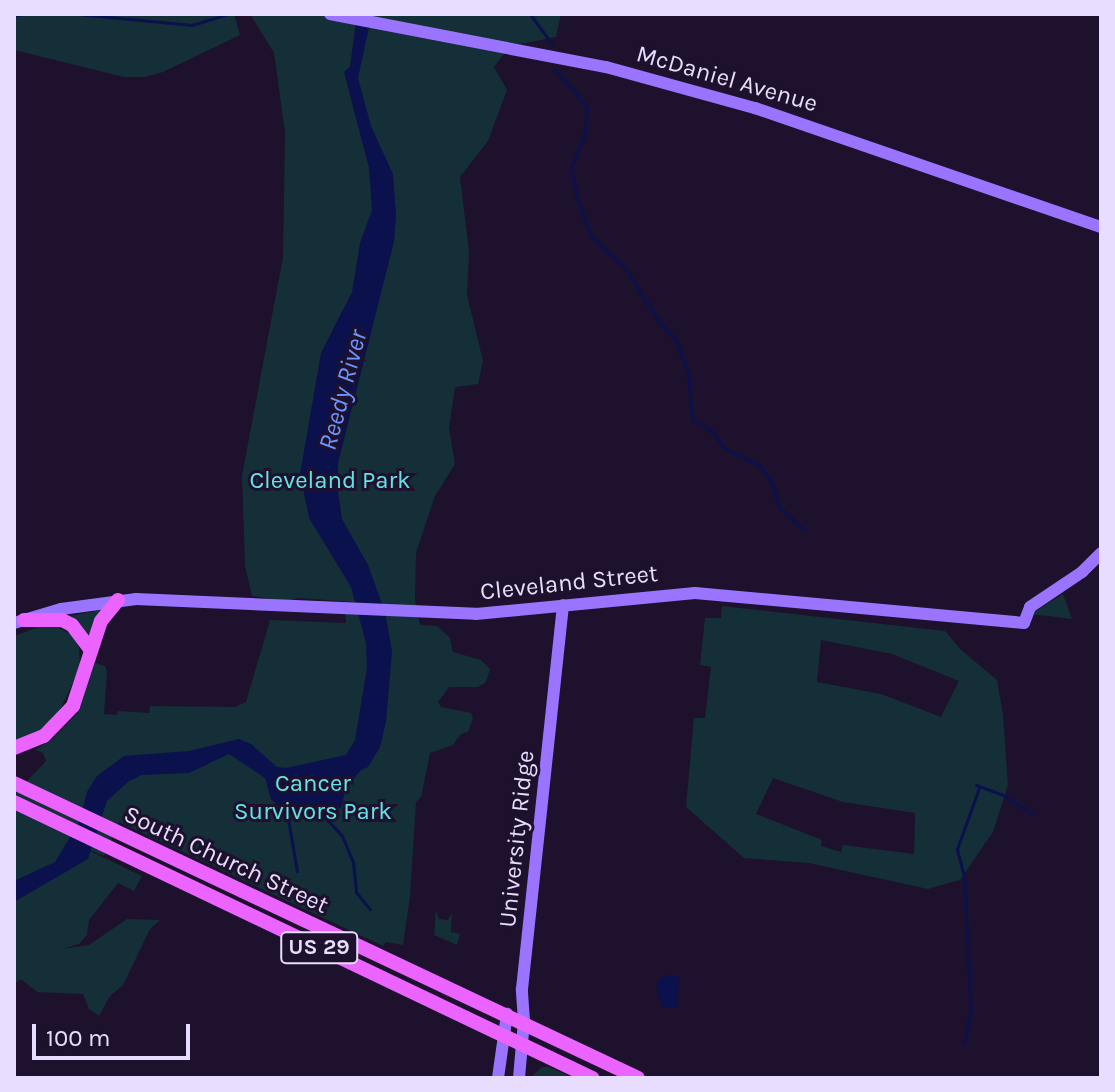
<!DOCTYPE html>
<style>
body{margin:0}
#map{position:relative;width:1115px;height:1092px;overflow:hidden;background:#1d112d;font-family:Karla,sans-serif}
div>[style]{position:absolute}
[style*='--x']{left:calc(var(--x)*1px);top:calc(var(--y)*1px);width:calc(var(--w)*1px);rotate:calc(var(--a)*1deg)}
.green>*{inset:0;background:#142f37}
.water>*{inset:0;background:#0a114d}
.stream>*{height:3px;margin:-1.5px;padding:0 1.5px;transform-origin:1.5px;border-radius:1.5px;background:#0a114d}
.secondary>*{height:12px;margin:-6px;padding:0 6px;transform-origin:6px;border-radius:6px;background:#9a74ff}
.primary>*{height:14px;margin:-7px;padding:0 7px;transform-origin:7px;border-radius:7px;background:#ec64ff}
span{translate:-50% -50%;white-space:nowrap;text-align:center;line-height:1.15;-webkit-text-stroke:6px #1d112d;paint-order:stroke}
.shield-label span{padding:2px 6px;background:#1d112d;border:2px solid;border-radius:6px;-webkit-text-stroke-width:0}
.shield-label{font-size:22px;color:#e9ddff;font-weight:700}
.street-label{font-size:24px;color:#e9ddff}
.park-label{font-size:24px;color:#63e4e4}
.water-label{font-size:26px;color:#6b95ff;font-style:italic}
.frame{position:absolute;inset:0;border:16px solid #e9ddff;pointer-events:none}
.scale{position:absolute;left:32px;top:1024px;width:158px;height:36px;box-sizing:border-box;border:4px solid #e9ddff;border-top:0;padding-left:10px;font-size:24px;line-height:28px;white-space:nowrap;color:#e9ddff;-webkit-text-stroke:6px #1d112d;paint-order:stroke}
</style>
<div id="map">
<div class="green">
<div style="clip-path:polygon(14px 14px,234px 14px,240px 35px,163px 72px,145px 77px,124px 77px,14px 50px)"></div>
<div style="clip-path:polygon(250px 14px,561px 14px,556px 37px,510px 46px,494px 67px,507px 90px,488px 141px,460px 177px,469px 252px,467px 295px,483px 361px,478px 384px,455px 387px,449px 428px,455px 464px,435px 496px,416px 553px,415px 600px,420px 625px,437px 626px,450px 638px,453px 652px,481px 660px,490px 669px,486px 682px,478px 687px,449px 687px,438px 702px,441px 707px,471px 713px,473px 718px,468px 732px,461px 734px,453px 745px,430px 753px,421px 797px,416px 802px,410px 897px,403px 945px,386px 942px,383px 946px,119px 822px,104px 856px,69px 841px,142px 876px,134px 891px,118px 883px,89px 920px,87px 935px,79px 944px,62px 949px,89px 945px,127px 919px,160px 920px,150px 929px,123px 985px,110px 996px,99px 1016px,89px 1009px,83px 994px,37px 992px,21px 979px,14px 984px,14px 795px,46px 761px,43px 753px,35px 750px,54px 738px,78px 713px,95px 663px,105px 666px,107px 673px,104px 714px,117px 715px,118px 711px,149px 713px,150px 706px,235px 707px,246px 702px,270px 620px,346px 623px,344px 602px,381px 604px,299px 598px,285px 601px,252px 596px,245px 566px,242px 476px,283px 257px,285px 132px,274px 53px)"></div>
<div style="clip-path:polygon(1063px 594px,1072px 619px,1031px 614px)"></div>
<div style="clip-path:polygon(evenodd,722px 606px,945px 631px,961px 650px,997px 680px,1003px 715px,1008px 785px,993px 832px,960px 880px,928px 889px,809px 863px,744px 858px,686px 807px,694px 718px,705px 718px,711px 667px,700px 665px,705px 618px,721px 618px,722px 606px,821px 640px,892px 654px,959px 681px,941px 717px,881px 694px,817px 682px,821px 640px,722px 606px,773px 778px,843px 802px,915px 813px,914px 854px,843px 845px,841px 852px,821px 846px,822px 840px,756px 814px,773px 778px)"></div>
<div style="clip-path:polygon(102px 610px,89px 641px,81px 625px,69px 616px)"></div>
<div style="clip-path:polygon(42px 626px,57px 627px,71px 634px,79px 647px,80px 668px,57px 716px,39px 730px,14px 742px,14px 636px)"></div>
<div style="clip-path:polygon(436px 910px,439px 919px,448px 920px,452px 912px,451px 932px,460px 934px,457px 945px,434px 935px)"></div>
<div style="clip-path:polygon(542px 1067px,549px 1067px,574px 1078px,530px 1078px)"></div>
</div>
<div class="water">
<div style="clip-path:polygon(357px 14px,372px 14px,358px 78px,371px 126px,393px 174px,396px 215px,394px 242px,338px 463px,338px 492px,342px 519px,368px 565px,385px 612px,392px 651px,386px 722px,380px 747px,368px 767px,361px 770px,346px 788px,341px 808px,301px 816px,288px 814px,279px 807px,271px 799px,265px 778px,229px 754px,189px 773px,142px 775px,129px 781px,107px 801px,88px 859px,14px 902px,14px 881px,55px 862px,79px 822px,87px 792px,97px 776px,124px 756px,189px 751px,239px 739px,251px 744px,277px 767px,286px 768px,346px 755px,355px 740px,367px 668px,366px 643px,351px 587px,309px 518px,300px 474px,321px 353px,352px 292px,360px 243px,372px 210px,369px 168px,344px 72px,350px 67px)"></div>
<div style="clip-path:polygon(665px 975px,679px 977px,677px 1008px,663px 1007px,657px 995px,658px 981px)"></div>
</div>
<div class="stream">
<div style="--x:78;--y:14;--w:115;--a:5.5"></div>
<div style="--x:192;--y:25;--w:38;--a:-17"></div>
<div style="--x:530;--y:14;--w:37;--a:54"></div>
<div style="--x:14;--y:15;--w:11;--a:-5"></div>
<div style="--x:556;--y:71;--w:47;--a:48.5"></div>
<div style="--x:587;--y:106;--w:27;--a:94"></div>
<div style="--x:585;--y:133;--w:37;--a:112"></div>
<div style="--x:571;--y:167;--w:28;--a:80"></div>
<div style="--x:576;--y:195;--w:44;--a:69.9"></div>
<div style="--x:591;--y:236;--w:47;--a:43.3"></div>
<div style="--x:625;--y:268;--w:62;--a:57.6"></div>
<div style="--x:658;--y:320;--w:25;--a:48"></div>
<div style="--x:675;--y:339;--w:35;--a:68"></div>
<div style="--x:688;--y:371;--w:49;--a:85.3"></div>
<div style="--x:692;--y:420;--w:21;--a:28"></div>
<div style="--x:711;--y:430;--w:22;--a:54"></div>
<div style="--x:724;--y:448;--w:39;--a:26"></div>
<div style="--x:759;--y:465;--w:20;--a:53"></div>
<div style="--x:771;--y:481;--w:26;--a:72"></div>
<div style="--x:779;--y:506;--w:33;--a:44"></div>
<div style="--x:976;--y:785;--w:27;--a:20"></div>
<div style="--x:1001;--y:794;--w:36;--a:32"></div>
<div style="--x:319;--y:811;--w:34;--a:47"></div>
<div style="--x:342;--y:836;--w:28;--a:67"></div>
<div style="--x:353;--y:862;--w:30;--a:84"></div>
<div style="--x:356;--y:892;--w:22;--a:51"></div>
<div style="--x:287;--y:813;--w:59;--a:80.2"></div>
<div style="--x:964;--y:1043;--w:33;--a:-78"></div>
<div style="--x:971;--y:1011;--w:135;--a:-93"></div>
<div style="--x:964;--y:876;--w:28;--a:-105"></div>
<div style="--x:957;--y:849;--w:65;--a:-70.2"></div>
</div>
<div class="secondary">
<div style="--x:330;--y:14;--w:281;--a:10.9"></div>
<div style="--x:606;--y:67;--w:155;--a:15.4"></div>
<div style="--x:755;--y:108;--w:366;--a:19"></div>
<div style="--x:14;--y:623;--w:49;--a:-16.6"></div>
<div style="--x:61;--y:609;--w:76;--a:-7.6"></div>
<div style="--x:136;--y:599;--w:340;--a:2.5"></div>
<div style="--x:476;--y:614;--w:220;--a:-5.5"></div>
<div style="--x:695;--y:593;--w:330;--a:5.2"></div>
<div style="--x:1024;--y:623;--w:17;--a:-69"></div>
<div style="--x:1030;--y:607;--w:63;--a:-33.9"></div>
<div style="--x:1082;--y:572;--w:27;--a:-45"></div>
<div style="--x:498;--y:1078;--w:65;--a:-82"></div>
<div style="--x:519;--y:1078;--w:57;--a:-85"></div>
<div style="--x:524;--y:1021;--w:32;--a:-94"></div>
<div style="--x:522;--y:989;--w:386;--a:-83.9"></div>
</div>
<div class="primary">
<div style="--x:24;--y:620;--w:38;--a:0"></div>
<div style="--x:62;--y:620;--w:11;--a:27"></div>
<div style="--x:72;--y:625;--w:30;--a:53"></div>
<div style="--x:14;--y:748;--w:32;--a:-22"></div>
<div style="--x:44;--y:736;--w:42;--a:-46"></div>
<div style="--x:73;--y:706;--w:89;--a:-71.8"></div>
<div style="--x:101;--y:621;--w:27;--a:-51"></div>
<div style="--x:14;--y:783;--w:690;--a:25.3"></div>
<div style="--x:14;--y:802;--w:641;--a:25.52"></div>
</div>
<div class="shield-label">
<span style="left:319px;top:948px">US 29</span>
</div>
<div class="street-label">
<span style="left:727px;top:79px;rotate:16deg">McDaniel Avenue</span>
<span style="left:569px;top:583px;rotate:-6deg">Cleveland Street</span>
<span style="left:517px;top:839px;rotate:-84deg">University Ridge</span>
<span style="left:226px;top:860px;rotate:25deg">South Church Street</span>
</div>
<div class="park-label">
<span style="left:330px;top:481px">Cleveland Park</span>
<span style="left:313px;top:798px">Cancer<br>Survivors Park</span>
</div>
<div class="water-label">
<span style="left:343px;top:390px;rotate:-75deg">Reedy River</span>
</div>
<div class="frame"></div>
<div class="scale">100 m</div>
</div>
